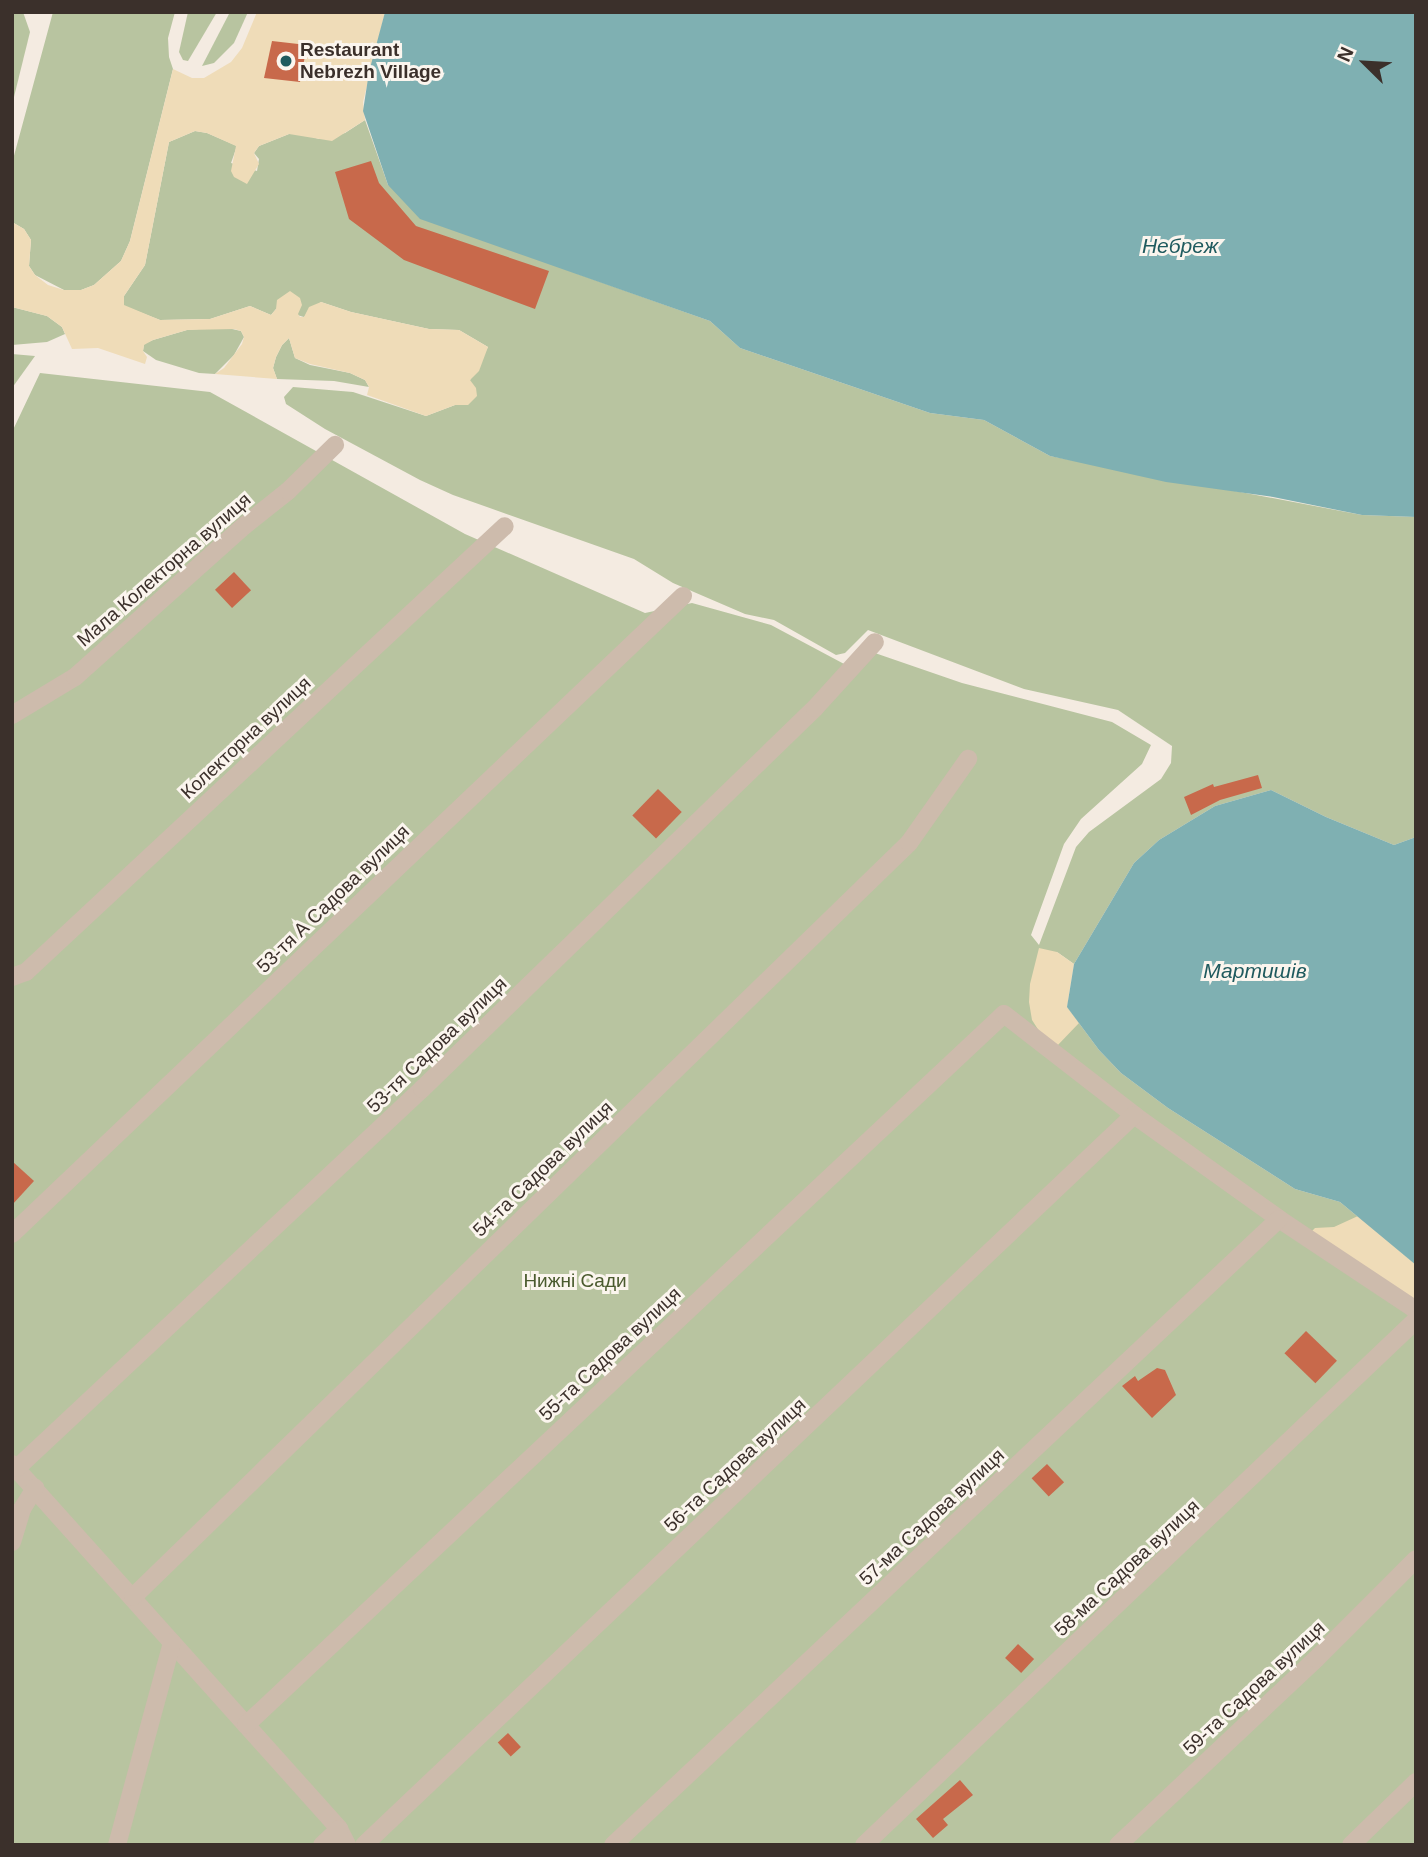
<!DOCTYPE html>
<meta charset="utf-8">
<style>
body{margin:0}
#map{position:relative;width:1428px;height:1857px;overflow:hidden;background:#f4ebe1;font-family:Arial,sans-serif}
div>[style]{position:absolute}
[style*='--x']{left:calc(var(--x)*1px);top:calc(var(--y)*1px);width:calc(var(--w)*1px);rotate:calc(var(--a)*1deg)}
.green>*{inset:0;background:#b8c4a0}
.sand>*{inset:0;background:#efdcb8}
.water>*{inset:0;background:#7fb0b2}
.building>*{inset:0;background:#c8694b;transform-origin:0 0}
.minor>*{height:18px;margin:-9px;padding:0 9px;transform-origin:9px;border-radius:9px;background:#cdbbac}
.dots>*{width:19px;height:19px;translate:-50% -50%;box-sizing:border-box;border:4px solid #fbf5ee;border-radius:50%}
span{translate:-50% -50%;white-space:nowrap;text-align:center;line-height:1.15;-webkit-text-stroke:6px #fbf5ee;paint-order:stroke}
.poi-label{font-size:19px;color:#3b302b;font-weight:700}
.left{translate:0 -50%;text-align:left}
.street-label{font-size:19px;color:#3b302b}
.park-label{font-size:19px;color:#4a5a2e}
.water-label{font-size:21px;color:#1f5a5e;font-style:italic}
.frame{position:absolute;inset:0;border:14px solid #3b302b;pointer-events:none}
.north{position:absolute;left:1330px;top:28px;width:70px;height:70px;-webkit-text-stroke:5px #fbf5ee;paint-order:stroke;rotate:294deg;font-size:19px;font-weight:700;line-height:28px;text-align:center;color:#3b302b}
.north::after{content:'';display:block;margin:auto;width:24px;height:32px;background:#3b302b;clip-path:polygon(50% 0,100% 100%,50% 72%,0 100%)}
</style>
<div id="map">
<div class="green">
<div style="clip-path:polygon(12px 12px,23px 12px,30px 32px,12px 105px)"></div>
<div style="clip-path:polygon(53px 12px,175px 12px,168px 38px,169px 57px,173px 69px,130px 241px,121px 261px,94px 285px,81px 290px,64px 290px,35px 275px,29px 266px,31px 240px,24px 229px,12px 222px,12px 163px)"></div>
<div style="clip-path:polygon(188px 12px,217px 12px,188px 61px,183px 60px,179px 52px)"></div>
<div style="clip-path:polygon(230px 12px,248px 12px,234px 43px,214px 63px,202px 66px)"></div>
<div style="clip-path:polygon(365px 120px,388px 185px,578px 274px,710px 321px,740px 348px,930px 413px,984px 420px,1050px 456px,1362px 515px,1416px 517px,1416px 837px,1394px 845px,1326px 817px,1271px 790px,1215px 806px,1159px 840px,1134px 863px,1074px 964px,1057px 952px,1069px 982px,1067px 1007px,1099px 1050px,1121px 1073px,1168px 1108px,1295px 1189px,1340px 1202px,1416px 1265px,1416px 1845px,12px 1845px,12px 432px,40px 373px,210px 392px,465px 534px,645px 613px,692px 603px,771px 625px,846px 665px,872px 652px,962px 683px,1112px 722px,1151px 745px,1142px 764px,1081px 819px,1064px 844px,1031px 935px,1039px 945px,1076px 847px,1089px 832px,1161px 779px,1171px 763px,1172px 746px,1118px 710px,1024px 689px,868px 630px,845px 653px,836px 655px,774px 620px,745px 614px,673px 583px,634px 559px,453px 495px,420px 480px,325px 429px,286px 404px,284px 397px,293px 387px,353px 392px,426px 416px,455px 405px,468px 405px,470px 380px,488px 347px,459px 330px,429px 329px,351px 312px,321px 302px,304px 317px,276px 309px,271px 315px,250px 306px,210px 319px,160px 320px,124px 306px,124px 296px,145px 265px,169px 142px,195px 131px,207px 133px,237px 146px,231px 163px,257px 171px,259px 159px,254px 153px,259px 146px,289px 134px,303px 134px,319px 139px,345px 133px)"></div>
<div style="clip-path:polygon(12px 307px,47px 316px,62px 327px,65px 334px,47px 342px,12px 345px)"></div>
<div style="clip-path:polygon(223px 327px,241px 331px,244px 337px,234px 355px,215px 374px,199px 373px,156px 360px,143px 351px,144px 344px,153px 340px,187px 330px)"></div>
<div style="clip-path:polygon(289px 338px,295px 358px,310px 365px,350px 373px,365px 380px,369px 387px,334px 381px,277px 379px,273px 368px,276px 357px,282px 345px)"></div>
<div style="clip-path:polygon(12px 354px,35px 356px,12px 388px)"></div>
</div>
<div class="sand">
<div style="clip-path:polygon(257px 12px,385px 12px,363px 102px,365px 120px,332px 141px,289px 134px,259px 146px,254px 153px,259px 164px,247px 184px,234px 177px,231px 171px,236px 146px,207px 133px,195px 131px,169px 142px,145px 265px,124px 296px,124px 305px,160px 320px,210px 319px,250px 306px,271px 315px,276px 309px,277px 300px,290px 291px,300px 298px,302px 305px,298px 314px,300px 317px,304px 317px,309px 307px,321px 302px,351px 312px,429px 329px,459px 330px,488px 347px,479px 371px,470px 380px,476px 388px,477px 396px,468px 405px,455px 405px,426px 416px,367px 395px,369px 387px,365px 380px,350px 373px,310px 364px,295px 358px,289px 338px,282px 345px,276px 357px,273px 368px,277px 379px,215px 374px,224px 368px,242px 344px,244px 337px,241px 331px,234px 329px,187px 330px,153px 340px,144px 345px,143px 351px,147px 357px,145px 364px,98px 348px,72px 349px,62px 327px,47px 316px,12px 307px,12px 222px,24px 229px,31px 240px,29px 266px,35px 275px,48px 285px,64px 290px,81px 290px,94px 285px,121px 261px,130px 241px,173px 69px,192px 78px,204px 78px,231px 62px,242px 48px)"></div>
<div style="clip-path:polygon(1039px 948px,1057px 952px,1074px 964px,1067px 1007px,1079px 1023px,1056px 1047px,1041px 1034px,1032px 1020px,1029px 1002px,1030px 984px)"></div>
<div style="clip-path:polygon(1358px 1216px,1416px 1265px,1416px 1308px,1308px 1235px,1315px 1228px,1334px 1227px)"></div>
</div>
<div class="water">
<div style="clip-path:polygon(385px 12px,1416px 12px,1416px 517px,1362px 515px,1273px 497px,1166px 482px,1050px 456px,984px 420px,930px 413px,740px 348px,710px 321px,420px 219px,388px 185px,363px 111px,369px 72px)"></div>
<div style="clip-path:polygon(1271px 790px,1326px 817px,1394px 845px,1416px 837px,1416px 1265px,1340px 1202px,1295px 1189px,1168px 1108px,1121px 1073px,1099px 1050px,1067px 1007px,1074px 964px,1134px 863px,1159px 840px,1215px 806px)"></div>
</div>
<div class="building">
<div style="clip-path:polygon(272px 41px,307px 45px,300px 82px,264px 78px)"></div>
<div style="clip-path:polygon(371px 161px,379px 183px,416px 226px,549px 271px,535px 309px,404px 260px,349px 219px,335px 172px)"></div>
<div style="left:234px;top:572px;width:25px;height:26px;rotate:47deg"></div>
<div style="clip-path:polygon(1258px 775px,1262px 788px,1220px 800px,1191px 815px,1184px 797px,1213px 784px,1214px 787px)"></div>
<div style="left:658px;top:789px;width:33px;height:37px;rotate:44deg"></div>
<div style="clip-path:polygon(12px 1161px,34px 1181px,12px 1205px)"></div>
<div style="left:1306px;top:1331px;width:43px;height:31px;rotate:44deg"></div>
<div style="clip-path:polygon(1157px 1368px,1165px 1370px,1176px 1395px,1152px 1418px,1122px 1386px,1135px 1376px,1138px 1381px)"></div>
<div style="left:1047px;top:1464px;width:25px;height:21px;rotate:47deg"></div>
<div style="left:1018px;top:1644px;width:22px;height:19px;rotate:43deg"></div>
<div style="left:508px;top:1733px;width:19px;height:14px;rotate:47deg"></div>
<div style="clip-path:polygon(960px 1780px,973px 1795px,943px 1819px,948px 1825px,933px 1838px,916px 1819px)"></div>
</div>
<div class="minor">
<div style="--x:12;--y:715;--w:74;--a:-31.1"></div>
<div style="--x:75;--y:677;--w:227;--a:-41.8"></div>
<div style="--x:244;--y:526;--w:56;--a:-38.5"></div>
<div style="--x:288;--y:491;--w:66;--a:-44.4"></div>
<div style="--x:12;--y:977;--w:15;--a:-20"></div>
<div style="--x:26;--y:972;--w:654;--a:-42.96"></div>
<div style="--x:12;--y:1234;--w:926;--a:-43.56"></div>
<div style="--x:12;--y:1464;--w:490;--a:48.1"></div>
<div style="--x:339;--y:1829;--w:18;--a:63"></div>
<div style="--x:17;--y:1468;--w:555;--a:-43.1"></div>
<div style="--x:422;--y:1089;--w:547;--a:-44.11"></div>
<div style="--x:815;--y:708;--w:89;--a:-47.7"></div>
<div style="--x:12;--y:1542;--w:34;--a:-73"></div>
<div style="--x:22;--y:1509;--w:25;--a:-58"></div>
<div style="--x:133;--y:1597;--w:1082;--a:-44.18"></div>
<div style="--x:909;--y:843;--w:103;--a:-54.9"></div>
<div style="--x:246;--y:1725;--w:1039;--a:-43.17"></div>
<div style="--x:1004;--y:1014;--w:165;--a:37.8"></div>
<div style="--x:1134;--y:1115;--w:178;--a:35.6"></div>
<div style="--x:1279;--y:1219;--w:164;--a:33.6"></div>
<div style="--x:117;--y:1845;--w:210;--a:-74.8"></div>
<div style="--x:322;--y:1845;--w:23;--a:-43"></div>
<div style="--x:364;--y:1845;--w:1061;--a:-43.47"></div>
<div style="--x:613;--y:1845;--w:914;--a:-43.23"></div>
<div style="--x:864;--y:1845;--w:762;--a:-43.56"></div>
<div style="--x:1118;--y:1845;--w:272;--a:-43.2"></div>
<div style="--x:1316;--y:1659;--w:141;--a:-45"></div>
<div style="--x:1351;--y:1845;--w:91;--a:-44.1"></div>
</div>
<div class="dots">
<div style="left:286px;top:61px;background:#1f5a5e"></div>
</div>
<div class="poi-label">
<span class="left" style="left:300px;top:61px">Restaurant<br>Nebrezh Village</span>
</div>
<div class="street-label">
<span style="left:164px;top:570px;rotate:-41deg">Мала Колекторна вулиця</span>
<span style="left:246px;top:738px;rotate:-43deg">Колекторна вулиця</span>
<span style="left:333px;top:899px;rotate:-44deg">53-тя А Садова вулиця</span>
<span style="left:437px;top:1045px;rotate:-44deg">53-тя Садова вулиця</span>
<span style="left:543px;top:1169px;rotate:-44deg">54-та Садова вулиця</span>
<span style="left:610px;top:1354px;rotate:-43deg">55-та Садова вулиця</span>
<span style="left:735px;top:1465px;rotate:-43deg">56-та Садова вулиця</span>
<span style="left:932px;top:1517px;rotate:-43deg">57-ма Садова вулиця</span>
<span style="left:1127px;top:1568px;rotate:-43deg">58-ма Садова вулиця</span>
<span style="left:1254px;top:1688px;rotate:-43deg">59-та Садова вулиця</span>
</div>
<div class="park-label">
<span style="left:575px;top:1281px">Нижні Сади</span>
</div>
<div class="water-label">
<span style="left:1180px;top:246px">Небреж</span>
<span style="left:1255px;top:971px">Мартишів</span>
</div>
<div class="frame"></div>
<div class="north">N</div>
</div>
